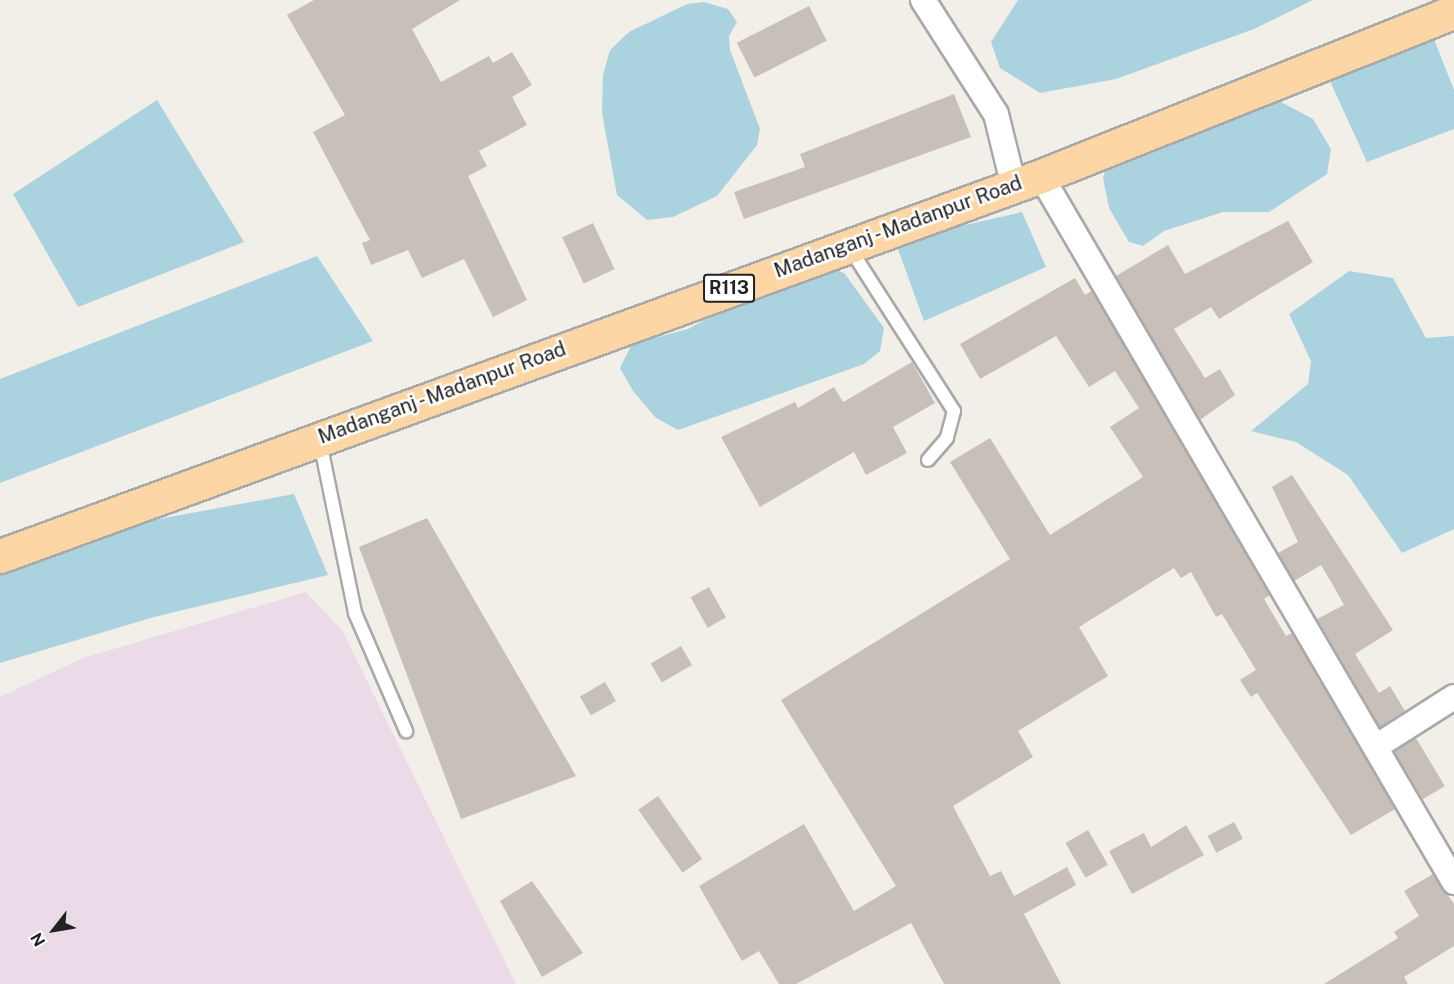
<!DOCTYPE html>
<style>
body{margin:0}
#map{position:relative;width:1454px;height:984px;overflow:hidden;background:#f2efe9;font-family:"Public Sans",sans-serif}
div>[style]{position:absolute}
[style*='--x']{left:calc(var(--x)*1px);top:calc(var(--y)*1px);width:calc(var(--w)*1px);rotate:calc(var(--a)*1deg)}
.industrial>*{inset:0;background:#ebdbe8}
.water>*{inset:0;background:#aad3df}
.building>*{inset:0;background:#c7bfb8;transform-origin:0 0}
.roads{filter:drop-shadow(2px 0 #a9a9a9) drop-shadow(-2px 0 #a9a9a9) drop-shadow(0 2px #a9a9a9) drop-shadow(0 -2px #a9a9a9)}
.service>*{height:12px;margin:-6px;padding:0 6px;transform-origin:6px;border-radius:6px;background:#fff}
.minor>*{height:24px;margin:-12px;padding:0 12px;transform-origin:12px;border-radius:12px;background:#fff}
.primary>*{height:33px;margin:-16.5px;padding:0 16.5px;transform-origin:16.5px;border-radius:16.5px;background:#fcd6a4}
span{translate:-50% -50%;white-space:nowrap;text-align:center;line-height:1.15;-webkit-text-stroke:5px #fff;paint-order:stroke}
.shield-label span{padding:2px 4px;background:#fff;border:2px solid;border-radius:4px;-webkit-text-stroke-width:0}
.shield-label{font-size:18px;color:#222;font-weight:700}
.street-label{font-size:20px;color:#222}
.north{position:absolute;left:24px;top:900px;width:60px;height:60px;-webkit-text-stroke:4px #fff;paint-order:stroke;rotate:239deg;font-size:16px;font-weight:700;line-height:24px;text-align:center;color:#222}
.north::after{content:'';display:block;margin:auto;width:21px;height:27px;background:#222;clip-path:polygon(50% 0,100% 100%,50% 72%,0 100%)}
</style>
<div id="map">
<div class="industrial">
<div style="clip-path:polygon(306px 592px,342px 630px,516px 984px,0 984px,0 697px,83px 658px)"></div>
</div>
<div class="water">
<div style="clip-path:polygon(1018px 0,1313px 0,1254px 29px,1116px 79px,1040px 93px,1000px 68px,991px 42px)"></div>
<div style="clip-path:polygon(704px 2px,728px 9px,737px 22px,729px 36px,730px 50px,760px 129px,757px 145px,717px 196px,673px 217px,647px 220px,617px 195px,602px 113px,603px 75px,610px 50px,629px 32px,687px 4px)"></div>
<div style="clip-path:polygon(1430px 29px,1454px 90px,1454px 129px,1367px 162px,1329px 79px)"></div>
<div style="clip-path:polygon(1270px 96px,1313px 119px,1331px 149px,1327px 174px,1269px 212px,1223px 212px,1164px 231px,1143px 246px,1129px 242px,1109px 208px,1103px 178px,1108px 161px)"></div>
<div style="clip-path:polygon(157px 100px,244px 242px,78px 307px,13px 194px)"></div>
<div style="clip-path:polygon(1022px 212px,1046px 267px,924px 321px,895px 241px)"></div>
<div style="clip-path:polygon(317px 256px,373px 341px,0 483px,0 379px)"></div>
<div style="clip-path:polygon(830px 266px,845px 274px,884px 328px,880px 351px,864px 364px,678px 430px,656px 418px,633px 391px,620px 368px,632px 344px,688px 329px,774px 283px)"></div>
<div style="clip-path:polygon(1349px 271px,1393px 278px,1426px 338px,1454px 336px,1454px 529px,1402px 553px,1348px 475px,1296px 442px,1251px 431px,1308px 384px,1311px 361px,1289px 314px)"></div>
<div style="clip-path:polygon(294px 494px,328px 575px,154px 617px,0 663px,0 565px,121px 526px)"></div>
</div>
<div class="building">
<div style="clip-path:polygon(314px 0,460px 0,412px 29px,441px 82px,489px 56px,493px 63px,512px 52px,532px 85px,512px 97px,527px 125px,479px 151px,487px 166px,468px 176px,527px 300px,493px 317px,464px 259px,422px 278px,408px 250px,371px 265px,362px 243px,370px 240px,313px 132px,345px 115px,287px 15px)"></div>
<div style="left:809px;top:6px;width:39px;height:81px;rotate:63deg"></div>
<div style="clip-path:polygon(954px 94px,971px 137px,744px 219px,734px 192px,805px 167px,800px 154px)"></div>
<div style="clip-path:polygon(1288px 221px,1313px 262px,1219px 319px,1211px 307px,1174px 329px,1205px 378px,1220px 369px,1235px 395px,1200px 420px,1116px 276px,1168px 245px,1185px 274px)"></div>
<div style="left:593px;top:223px;width:51px;height:34px;rotate:65deg"></div>
<div style="clip-path:polygon(1075px 278px,1085px 295px,1092px 291px,1270px 595px,1264px 599px,1286px 636px,1292px 633px,1395px 809px,1351px 835px,1257px 693px,1251px 697px,1240px 680px,1256px 670px,1222px 614px,1216px 617px,1191px 572px,1181px 578px,1174px 568px,1079px 627px,1108px 676px,1018px 731px,1033px 757px,953px 806px,990px 876px,1001px 871px,1014px 896px,1067px 867px,1076px 885px,1024px 914px,1061px 984px,944px 984px,911px 923px,796px 984px,779px 984px,759px 951px,742px 961px,699px 886px,804px 824px,854px 911px,896px 886px,781px 700px,1010px 559px,950px 462px,990px 438px,1050px 535px,1143px 477px,1110px 427px,1139px 408px,1115px 371px,1089px 387px,1056px 336px,980px 379px,960px 344px)"></div>
<div style="clip-path:polygon(912px 362px,935px 403px,893px 427px,907px 453px,866px 475px,854px 452px,760px 507px,721px 437px,795px 402px,798px 408px,834px 387px,843px 402px)"></div>
<div style="clip-path:polygon(1292px 475px,1393px 630px,1355px 654px,1379px 693px,1390px 686px,1405px 711px,1380px 727px,1317px 619px,1344px 605px,1334px 587px,1321px 565px,1294px 581px,1278px 553px,1298px 542px,1272px 487px)"></div>
<div style="clip-path:polygon(427px 518px,576px 776px,461px 819px,359px 547px)"></div>
<div style="left:709px;top:587px;width:35px;height:21px;rotate:61deg"></div>
<div style="left:681px;top:646px;width:22px;height:35px;rotate:60deg"></div>
<div style="left:605px;top:682px;width:22px;height:29px;rotate:60deg"></div>
<div style="left:1416px;top:738px;width:56px;height:26px;rotate:59deg"></div>
<div style="left:658px;top:796px;width:77px;height:24px;rotate:55deg"></div>
<div style="left:1234px;top:822px;width:19px;height:30px;rotate:62deg"></div>
<div style="clip-path:polygon(1186px 825px,1204px 855px,1132px 894px,1109px 851px,1144px 833px,1151px 847px)"></div>
<div style="left:1088px;top:830px;width:40px;height:26px;rotate:60deg"></div>
<div style="clip-path:polygon(1433px 874px,1454px 904px,1454px 946px,1404px 977px,1408px 984px,1324px 984px,1398px 938px,1394px 932px,1419px 916px,1404px 891px)"></div>
<div style="clip-path:polygon(532px 881px,583px 953px,542px 977px,500px 901px)"></div>
</div>
<div class="roads">
<div class="service">
<div style="--x:849;--y:247;--w:195;--a:57.4"></div>
<div style="--x:954;--y:411;--w:28;--a:105"></div>
<div style="--x:947;--y:438;--w:29;--a:131"></div>
<div style="--x:320;--y:442;--w:175;--a:78.4"></div>
<div style="--x:355;--y:613;--w:129;--a:66.6"></div>
</div>
<div class="minor">
<div style="--x:923;--y:0;--w:135;--a:57.4"></div>
<div style="--x:996;--y:114;--w:71;--a:76.2"></div>
<div style="--x:1041;--y:176;--w:818;--a:59.67"></div>
<div style="--x:1377;--y:746;--w:91;--a:-32.5"></div>
</div>
<div class="primary">
<div style="--x:0;--y:556;--w:1108;--a:-20.05"></div>
<div style="--x:1041;--y:176;--w:444;--a:-21.7"></div>
</div>
</div>
<div class="shield-label">
<span style="left:729px;top:288px">R113</span>
</div>
<div class="street-label">
<span style="left:898px;top:227px;rotate:-20deg">Madanganj - Madanpur Road</span>
<span style="left:442px;top:393px;rotate:-20deg">Madanganj - Madanpur Road</span>
</div>
<div class="north">N</div>
</div>
